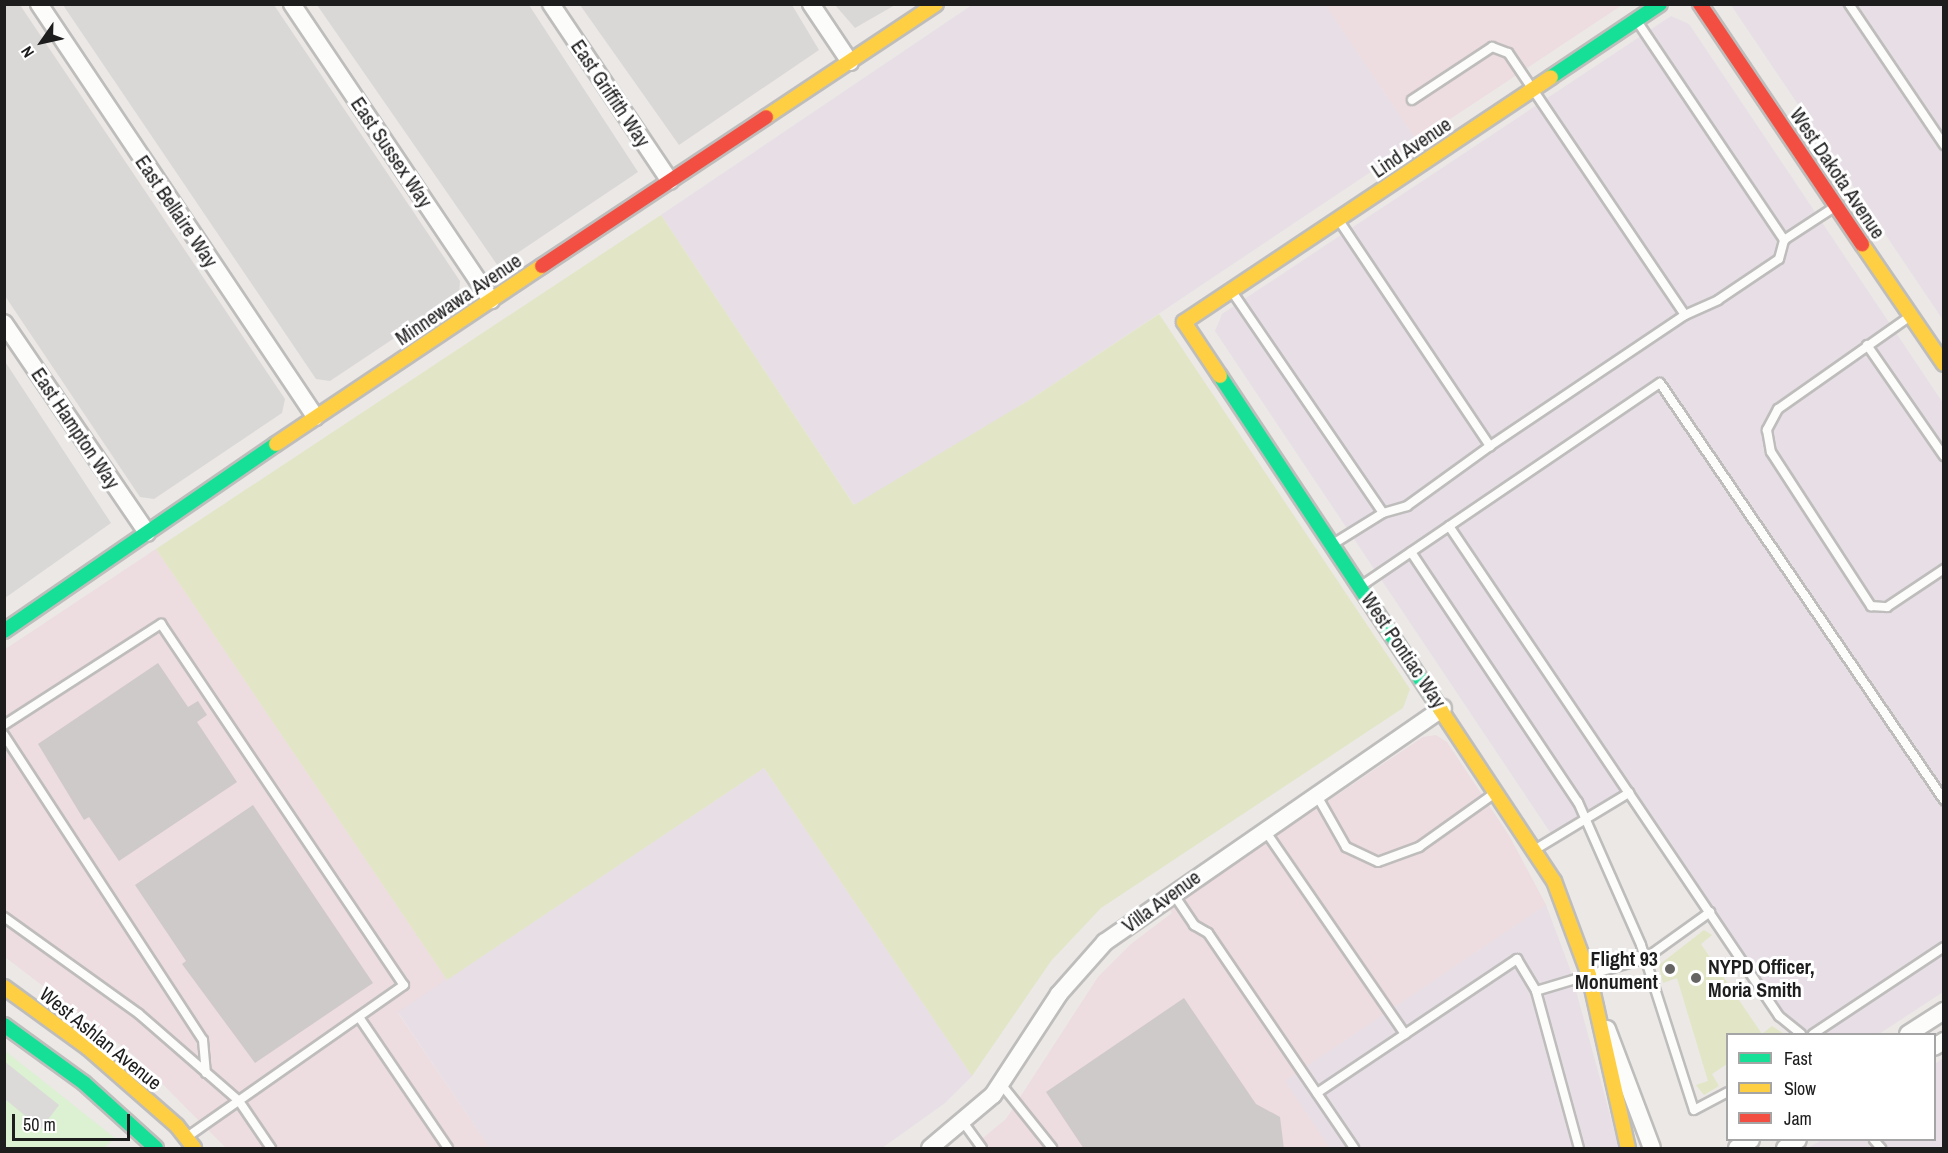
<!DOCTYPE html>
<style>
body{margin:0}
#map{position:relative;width:1948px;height:1153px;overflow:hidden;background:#ebe8e6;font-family:"Archivo Narrow",sans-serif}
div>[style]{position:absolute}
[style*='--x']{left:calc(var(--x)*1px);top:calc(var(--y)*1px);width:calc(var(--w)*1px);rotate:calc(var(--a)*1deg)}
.residential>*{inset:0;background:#dad8d7}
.commercial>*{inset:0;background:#eddce0}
.industrial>*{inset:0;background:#e7dee6}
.grass>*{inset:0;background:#e2e6c6}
.park>*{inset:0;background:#dcf0d2}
.parking>*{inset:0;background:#dbdad9}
.building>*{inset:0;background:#cecac9}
.roads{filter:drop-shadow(2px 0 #bebdbc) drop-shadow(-2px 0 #bebdbc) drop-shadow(0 2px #bebdbc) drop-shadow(0 -2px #bebdbc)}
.lane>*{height:8px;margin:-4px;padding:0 4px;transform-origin:4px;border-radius:4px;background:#fcfcfb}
.street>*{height:16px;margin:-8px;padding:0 8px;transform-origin:8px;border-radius:8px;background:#fcfcfb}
.fast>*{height:14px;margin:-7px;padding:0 7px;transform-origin:7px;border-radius:7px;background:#16e098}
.slow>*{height:14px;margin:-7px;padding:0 7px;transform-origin:7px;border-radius:7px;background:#ffcf43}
.jam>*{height:14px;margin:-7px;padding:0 7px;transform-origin:7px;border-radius:7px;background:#f24e42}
.dots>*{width:16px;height:16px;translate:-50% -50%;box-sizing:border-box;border:3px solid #fff;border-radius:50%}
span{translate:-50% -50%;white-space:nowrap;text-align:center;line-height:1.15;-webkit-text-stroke:6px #fff;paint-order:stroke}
.street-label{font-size:20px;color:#1d1d1d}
.poi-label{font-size:20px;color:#1d1d1d;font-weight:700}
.right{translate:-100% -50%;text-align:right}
.left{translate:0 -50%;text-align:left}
.frame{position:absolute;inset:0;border:6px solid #1d1d1d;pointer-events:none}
.legend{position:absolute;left:1726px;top:1033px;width:210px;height:108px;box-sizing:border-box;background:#fff;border:2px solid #a5a5a5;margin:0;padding:8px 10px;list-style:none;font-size:18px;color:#1d1d1d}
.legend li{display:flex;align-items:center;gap:12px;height:30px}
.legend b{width:30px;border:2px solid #a5a5a5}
.north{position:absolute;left:12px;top:12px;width:60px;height:60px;-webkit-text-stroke:4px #fff;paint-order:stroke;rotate:236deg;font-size:16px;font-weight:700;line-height:24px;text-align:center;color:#1d1d1d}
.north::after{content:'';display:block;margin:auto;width:21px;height:27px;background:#1d1d1d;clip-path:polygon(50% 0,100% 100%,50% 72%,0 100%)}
.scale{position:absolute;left:12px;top:1114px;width:118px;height:27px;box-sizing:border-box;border:3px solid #1d1d1d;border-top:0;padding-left:8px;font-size:18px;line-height:21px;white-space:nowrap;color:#1d1d1d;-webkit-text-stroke:4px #fff;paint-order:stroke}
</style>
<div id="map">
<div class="residential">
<div style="clip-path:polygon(4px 5px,20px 5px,285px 399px,282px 413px,154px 499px,140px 497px,5px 296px)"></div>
<div style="clip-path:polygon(63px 5px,274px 5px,460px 281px,459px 295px,330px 381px,316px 379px)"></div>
<div style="clip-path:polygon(317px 5px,529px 5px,638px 172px,498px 266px)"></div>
<div style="clip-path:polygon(580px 5px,792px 5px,819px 50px,679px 145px)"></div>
<div style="clip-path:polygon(835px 5px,895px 5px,855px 28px)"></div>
<div style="clip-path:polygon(4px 360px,111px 523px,5px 598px,4px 598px)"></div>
</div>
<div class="commercial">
<div style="clip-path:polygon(1325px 5px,1622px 5px,1417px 141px)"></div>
<div style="clip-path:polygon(156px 549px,447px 980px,398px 1013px,490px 1148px,226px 1148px,136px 1057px,5px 957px,4px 650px)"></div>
<div style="clip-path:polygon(1436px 735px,1447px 742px,1510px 837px,1546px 905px,1285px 1081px,1330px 1148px,971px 1148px,1006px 1119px,1098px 977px,1131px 944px,1172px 913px,1169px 908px,1423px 737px)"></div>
</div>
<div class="industrial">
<div style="clip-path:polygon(972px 5px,1325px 5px,1417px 141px,1031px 399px,855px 506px,661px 215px)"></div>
<div style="clip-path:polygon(1731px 5px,1943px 5px,1943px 320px)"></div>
<div style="clip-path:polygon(1671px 16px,1689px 24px,1943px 403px,1943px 992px,1879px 1034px,1801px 1034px,1779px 1016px,1629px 794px,1554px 838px,1215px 331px,1222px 314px)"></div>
<div style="clip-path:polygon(764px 768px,972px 1076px,945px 1103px,882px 1148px,490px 1148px,398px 1012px)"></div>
<div style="clip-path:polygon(1546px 905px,1570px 969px,1619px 1148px,1330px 1148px,1285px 1081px)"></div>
<div style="clip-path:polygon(1943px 1058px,1943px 1148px,1808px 1148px,1822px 1140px,1934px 1140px,1935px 1064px)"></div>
</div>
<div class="grass">
<div style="clip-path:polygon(661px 215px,854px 505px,1031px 399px,1159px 314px,1410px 689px,1403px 708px,1101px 908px,1051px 961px,972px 1076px,764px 768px,447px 980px,156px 549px)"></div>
<div style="clip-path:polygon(1704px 930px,1712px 935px,1701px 944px,1762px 1034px,1772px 1026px,1784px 1034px,1728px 1034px,1727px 1064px,1712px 1074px,1719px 1086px,1704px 1095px,1696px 1085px,1708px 1081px,1677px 978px,1663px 983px,1659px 965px)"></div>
</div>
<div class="park">
<div style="clip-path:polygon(4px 1050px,115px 1138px,104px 1148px,5px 1148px)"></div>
</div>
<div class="parking">
<div style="clip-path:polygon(4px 1061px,59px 1105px,41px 1129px,5px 1099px)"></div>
</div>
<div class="building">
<div style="clip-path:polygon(158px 663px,188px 707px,198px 701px,207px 715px,197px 722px,237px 782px,119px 861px,89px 817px,84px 820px,38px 744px)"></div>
<div style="clip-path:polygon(253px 805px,373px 983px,255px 1063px,182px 964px,186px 961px,135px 885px)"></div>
<div style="clip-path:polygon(1184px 998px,1256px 1104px,1280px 1117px,1284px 1149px,1084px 1149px,1046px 1092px)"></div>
</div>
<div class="roads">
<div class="lane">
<div style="--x:1849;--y:4;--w:170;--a:56"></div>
<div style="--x:1637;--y:21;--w:264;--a:56.1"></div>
<div style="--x:1340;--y:222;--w:270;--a:56.2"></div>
<div style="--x:1490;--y:446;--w:235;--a:-33.9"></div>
<div style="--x:1685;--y:315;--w:316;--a:-124"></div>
<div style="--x:1508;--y:53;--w:17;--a:-159"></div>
<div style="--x:1492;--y:47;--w:96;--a:146.5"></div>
<div style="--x:1233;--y:293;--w:266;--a:55.7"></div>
<div style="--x:1685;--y:315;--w:36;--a:-24"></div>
<div style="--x:1718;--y:300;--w:73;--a:-33.9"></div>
<div style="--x:1779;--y:259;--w:20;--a:-75"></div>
<div style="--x:1784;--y:240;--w:62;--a:-33.2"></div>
<div style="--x:1909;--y:317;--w:160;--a:144.9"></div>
<div style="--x:1778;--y:409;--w:24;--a:118"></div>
<div style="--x:1767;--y:430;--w:22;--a:80"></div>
<div style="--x:1771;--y:452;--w:184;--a:57"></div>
<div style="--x:1871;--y:606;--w:16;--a:4"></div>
<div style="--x:1887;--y:607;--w:69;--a:-33.7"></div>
<div style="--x:1867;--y:345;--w:135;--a:55.3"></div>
<div style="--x:1449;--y:526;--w:591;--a:56.04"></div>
<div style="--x:1779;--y:1016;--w:28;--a:39"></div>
<div style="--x:1333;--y:544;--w:59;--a:-31.8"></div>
<div style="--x:1383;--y:513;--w:25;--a:-16"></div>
<div style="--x:1407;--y:506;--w:102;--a:-35.9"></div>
<div style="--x:1411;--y:552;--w:301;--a:56.3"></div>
<div style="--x:1578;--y:802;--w:156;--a:66.2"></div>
<div style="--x:1641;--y:945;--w:173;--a:72.2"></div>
<div style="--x:1694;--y:1110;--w:38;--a:-28"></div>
<div style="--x:1361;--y:586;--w:361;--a:-34.2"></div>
<div style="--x:1660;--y:383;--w:505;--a:55.74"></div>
<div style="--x:4;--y:725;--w:187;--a:-32.8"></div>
<div style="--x:161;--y:624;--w:435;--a:56.1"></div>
<div style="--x:404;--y:985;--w:264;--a:145"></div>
<div style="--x:4;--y:735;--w:364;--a:56.9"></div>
<div style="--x:203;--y:1040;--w:33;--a:85"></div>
<div style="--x:1316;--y:794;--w:61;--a:60.5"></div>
<div style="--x:1346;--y:847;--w:35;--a:25"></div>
<div style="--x:1378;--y:862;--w:44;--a:-20.1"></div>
<div style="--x:1419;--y:847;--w:93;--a:-35.4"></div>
<div style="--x:1264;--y:829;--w:249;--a:55.5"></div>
<div style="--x:1536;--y:849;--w:109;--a:-31.1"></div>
<div style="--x:1172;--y:892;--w:40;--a:56"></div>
<div style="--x:1194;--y:925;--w:16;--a:30"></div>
<div style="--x:1208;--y:933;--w:260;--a:55.8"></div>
<div style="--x:4;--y:917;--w:166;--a:35.7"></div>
<div style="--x:139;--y:1014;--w:133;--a:41"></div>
<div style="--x:239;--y:1101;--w:57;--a:55.8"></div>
<div style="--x:1536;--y:991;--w:115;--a:-16.7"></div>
<div style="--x:1646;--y:958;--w:79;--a:-35.7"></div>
<div style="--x:359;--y:1017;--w:158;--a:55.8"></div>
<div style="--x:1813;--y:1034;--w:157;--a:-33.6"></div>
<div style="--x:1001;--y:1084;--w:82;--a:51.4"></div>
<div style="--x:1317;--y:1093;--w:241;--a:-33.8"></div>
<div style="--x:1517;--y:959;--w:37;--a:59"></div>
<div style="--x:1536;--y:991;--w:163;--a:74.7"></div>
<div style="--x:963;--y:1122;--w:32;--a:54"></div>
<div style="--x:1874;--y:1140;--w:11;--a:49"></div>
</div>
<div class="street">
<div style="--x:39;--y:4;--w:497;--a:56.2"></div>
<div style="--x:292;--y:4;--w:357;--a:56.1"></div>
<div style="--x:551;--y:4;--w:213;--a:56.1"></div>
<div style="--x:811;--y:4;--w:70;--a:56.1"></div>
<div style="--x:4;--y:323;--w:254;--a:55.7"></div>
<div style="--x:1607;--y:1029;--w:127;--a:69.3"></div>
<div style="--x:1908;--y:1034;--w:43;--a:-32.6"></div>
<div style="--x:1934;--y:1047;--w:12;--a:-31"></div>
<div style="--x:930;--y:1148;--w:82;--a:-40.1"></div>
<div style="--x:993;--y:1095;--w:121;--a:-56.8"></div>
<div style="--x:1059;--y:994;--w:69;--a:-48.5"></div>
<div style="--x:1105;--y:942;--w:411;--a:-34.7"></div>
<div style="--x:1737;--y:1148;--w:16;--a:-30"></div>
<div style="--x:1785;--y:1148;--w:15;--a:-32"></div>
</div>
<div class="fast">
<div style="--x:1551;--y:77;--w:131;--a:-33.8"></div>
<div style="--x:1220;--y:376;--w:399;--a:56.5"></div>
<div style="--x:4;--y:631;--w:330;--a:-34.5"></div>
<div style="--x:4;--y:1025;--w:99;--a:35.9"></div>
<div style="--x:84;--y:1083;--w:97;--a:42.1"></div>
</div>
<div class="slow">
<div style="--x:766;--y:117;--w:204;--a:-33.6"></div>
<div style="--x:1862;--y:244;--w:145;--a:55.7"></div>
<div style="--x:1220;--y:376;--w:65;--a:-123.7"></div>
<div style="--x:1184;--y:322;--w:441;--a:-33.7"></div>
<div style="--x:276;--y:444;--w:320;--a:-33.8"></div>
<div style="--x:1440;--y:709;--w:206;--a:56.5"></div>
<div style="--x:1554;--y:881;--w:100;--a:69.6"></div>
<div style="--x:1589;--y:975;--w:177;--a:77.3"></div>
<div style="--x:4;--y:987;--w:104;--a:36"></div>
<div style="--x:88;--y:1048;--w:118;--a:41.2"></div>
<div style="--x:177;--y:1126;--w:28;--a:52"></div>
</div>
<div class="jam">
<div style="--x:1700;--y:4;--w:290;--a:56"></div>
<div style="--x:542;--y:266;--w:269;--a:-33.6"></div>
</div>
</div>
<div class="dots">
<div style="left:1670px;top:969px;background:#656463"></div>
<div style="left:1696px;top:978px;background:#656463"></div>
</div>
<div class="street-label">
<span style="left:611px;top:93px;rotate:56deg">East Griffith Way</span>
<span style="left:1411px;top:147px;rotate:-34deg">Lind Avenue</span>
<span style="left:392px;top:152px;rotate:56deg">East Sussex Way</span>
<span style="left:1838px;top:173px;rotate:56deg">West Dakota Avenue</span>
<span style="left:177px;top:211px;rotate:56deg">East Bellaire Way</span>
<span style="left:458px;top:299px;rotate:-34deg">Minnewawa Avenue</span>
<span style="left:76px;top:428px;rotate:56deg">East Hampton Way</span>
<span style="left:1404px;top:650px;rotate:56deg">West Pontiac Way</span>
<span style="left:1161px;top:901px;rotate:-36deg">Villa Avenue</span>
<span style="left:101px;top:1038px;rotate:39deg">West Ashlan Avenue</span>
</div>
<div class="poi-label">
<span class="right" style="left:1658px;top:970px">Flight 93<br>Monument</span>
<span class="left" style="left:1708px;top:978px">NYPD Officer,<br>Moria Smith</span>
</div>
<div class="frame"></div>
<ul class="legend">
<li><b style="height:8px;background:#16e098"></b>Fast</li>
<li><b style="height:8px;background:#ffcf43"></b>Slow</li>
<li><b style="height:8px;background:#f24e42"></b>Jam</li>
</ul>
<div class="north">N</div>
<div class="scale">50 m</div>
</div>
